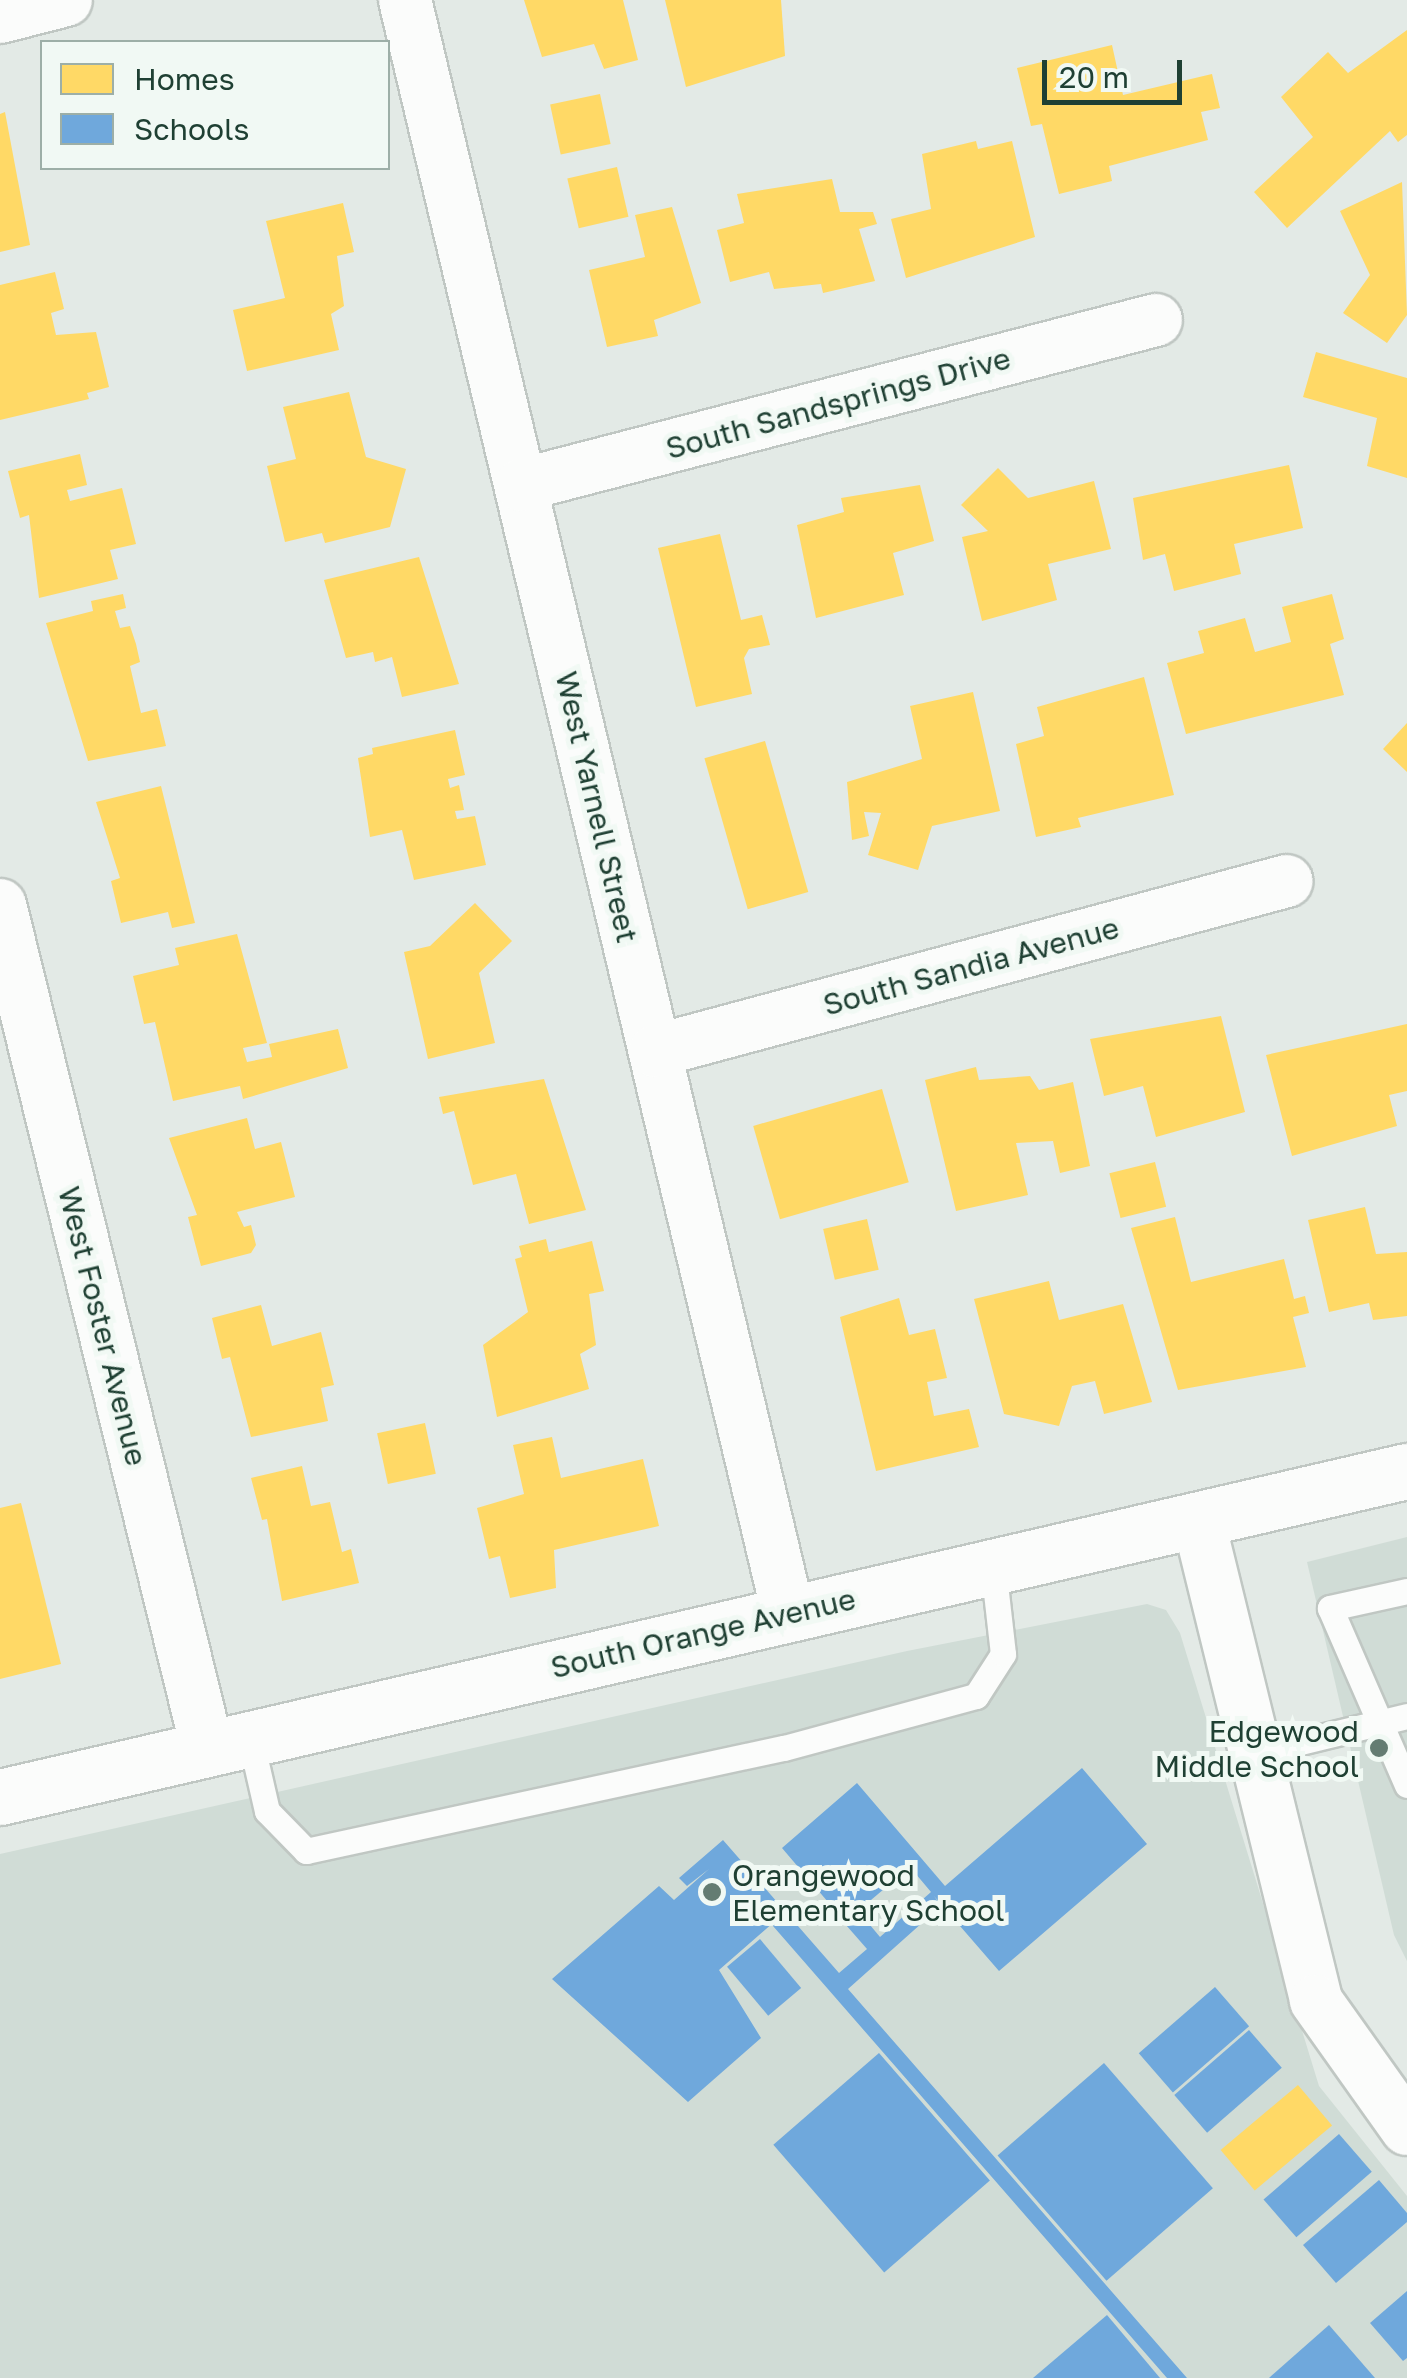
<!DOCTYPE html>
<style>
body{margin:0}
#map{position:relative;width:1407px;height:2378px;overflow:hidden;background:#e3eae6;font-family:"Golos Text",sans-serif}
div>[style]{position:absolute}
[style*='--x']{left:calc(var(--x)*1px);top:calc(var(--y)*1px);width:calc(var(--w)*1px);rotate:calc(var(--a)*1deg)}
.built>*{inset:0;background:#d0dcd6}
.homes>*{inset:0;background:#ffd966;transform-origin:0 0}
.schools>*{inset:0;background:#6fa8dc;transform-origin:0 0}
.roads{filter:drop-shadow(2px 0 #c0c7c3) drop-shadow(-2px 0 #c0c7c3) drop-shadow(0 2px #c0c7c3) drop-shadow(0 -2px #c0c7c3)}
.service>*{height:25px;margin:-12.5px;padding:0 12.5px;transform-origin:12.5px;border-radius:12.5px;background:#fbfcfb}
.minor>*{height:52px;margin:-26px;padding:0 26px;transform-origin:26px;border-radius:26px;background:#fbfcfb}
.tertiary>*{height:55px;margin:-27.5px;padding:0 27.5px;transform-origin:27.5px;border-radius:27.5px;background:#fbfcfb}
.dots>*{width:28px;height:28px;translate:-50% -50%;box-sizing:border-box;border:5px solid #f1f9f4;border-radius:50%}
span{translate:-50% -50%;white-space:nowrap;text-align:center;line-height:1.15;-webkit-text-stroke:10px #f1f9f4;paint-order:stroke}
.street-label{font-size:30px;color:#1f4033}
.poi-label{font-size:30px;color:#1f4033}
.right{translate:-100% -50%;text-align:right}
.left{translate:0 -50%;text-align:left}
.legend{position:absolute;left:40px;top:40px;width:350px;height:130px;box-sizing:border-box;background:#f1f9f4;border:2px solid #9dafa7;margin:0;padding:12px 18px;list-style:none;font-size:30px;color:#1f4033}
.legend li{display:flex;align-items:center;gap:20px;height:50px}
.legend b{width:50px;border:2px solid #9dafa7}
.scale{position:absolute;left:1042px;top:60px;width:140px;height:45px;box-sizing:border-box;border:5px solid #1f4033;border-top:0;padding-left:12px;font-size:30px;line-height:35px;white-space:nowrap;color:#1f4033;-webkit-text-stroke:8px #f1f9f4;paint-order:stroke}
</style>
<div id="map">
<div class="built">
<div style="clip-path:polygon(1407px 1537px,1407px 1961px,1394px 1935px,1307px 1562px)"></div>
<div style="clip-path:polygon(1147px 1604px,1166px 1610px,1180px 1633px,1319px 2086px,1407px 2196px,1407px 2378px,0 2378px,0 1854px,907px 1651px)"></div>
</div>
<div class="homes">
<div style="clip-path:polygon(524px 0,623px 0,638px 60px,604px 69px,594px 44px,542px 57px)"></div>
<div style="clip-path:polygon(665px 0,781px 0,785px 56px,686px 87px)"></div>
<div style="clip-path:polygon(1407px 30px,1407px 135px,1398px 142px,1390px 131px,1287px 228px,1254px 192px,1313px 137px,1281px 97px,1328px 52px,1348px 73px)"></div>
<div style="clip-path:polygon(1112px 45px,1123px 95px,1212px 74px,1220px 108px,1201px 112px,1208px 140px,1109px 166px,1112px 181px,1059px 194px,1042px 124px,1031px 126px,1017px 68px)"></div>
<div style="left:600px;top:94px;width:51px;height:51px;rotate:78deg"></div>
<div style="clip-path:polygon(5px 112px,30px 245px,0 252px,0 114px)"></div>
<div style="clip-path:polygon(976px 141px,978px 149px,1012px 141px,1035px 237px,906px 278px,891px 219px,931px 209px,922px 154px)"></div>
<div style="left:617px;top:167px;width:51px;height:51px;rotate:77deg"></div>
<div style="clip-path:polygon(832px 179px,840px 212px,873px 212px,877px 224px,859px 229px,875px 281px,823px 293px,821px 284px,774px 289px,769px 272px,730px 282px,717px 230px,744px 223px,737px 194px)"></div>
<div style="clip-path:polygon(1402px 182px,1407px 315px,1387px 343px,1343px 313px,1370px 275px,1340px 211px)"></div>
<div style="clip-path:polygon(343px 203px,354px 252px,337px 256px,344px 306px,331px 314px,339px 350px,247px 371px,233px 310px,285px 298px,266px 221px)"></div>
<div style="clip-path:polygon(672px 207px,701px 303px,654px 320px,658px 336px,607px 347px,589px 270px,645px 257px,635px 215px)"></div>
<div style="clip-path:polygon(55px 272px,64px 309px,51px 313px,56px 335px,96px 332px,109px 387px,87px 393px,89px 399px,0 420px,0 285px)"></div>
<div style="clip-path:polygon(1316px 352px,1407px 378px,1407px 478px,1367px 466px,1377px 418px,1303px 397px)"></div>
<div style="clip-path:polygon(349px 392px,366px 457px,406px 469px,390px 527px,325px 543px,322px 533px,285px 542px,267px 466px,296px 459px,283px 407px)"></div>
<div style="clip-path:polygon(80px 454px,87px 485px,67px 490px,70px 501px,122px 488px,136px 544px,110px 550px,118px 579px,39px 598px,29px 515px,20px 518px,8px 471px)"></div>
<div style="clip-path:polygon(1289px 465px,1303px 528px,1234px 544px,1241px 574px,1174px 591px,1165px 554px,1143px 560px,1133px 498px)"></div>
<div style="clip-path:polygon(998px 468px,1028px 498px,1094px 481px,1111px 549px,1048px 564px,1057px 600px,982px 621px,962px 537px,988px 531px,961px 505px)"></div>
<div style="clip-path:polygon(920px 485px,934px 541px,893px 553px,904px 595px,816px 618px,797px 525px,844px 512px,841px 498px)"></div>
<div style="clip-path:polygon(720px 534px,741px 620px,762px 615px,770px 645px,749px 649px,744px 658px,752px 694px,696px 707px,658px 548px)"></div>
<div style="clip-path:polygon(419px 557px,459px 684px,402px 697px,392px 657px,375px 662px,373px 652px,346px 658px,324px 580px)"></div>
<div style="clip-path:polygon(123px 594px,126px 608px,115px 611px,120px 628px,130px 626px,136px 644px,140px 662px,130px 666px,141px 713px,157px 709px,166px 746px,88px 761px,46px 623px,93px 611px,91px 601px)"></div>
<div style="clip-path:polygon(1332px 594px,1344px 639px,1330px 644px,1344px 695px,1186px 734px,1167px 663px,1204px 653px,1198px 631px,1245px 618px,1255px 652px,1291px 642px,1282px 607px)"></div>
<div style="clip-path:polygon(1144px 677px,1174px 795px,1078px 818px,1081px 827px,1036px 837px,1016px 744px,1044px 736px,1037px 707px)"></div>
<div style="clip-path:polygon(973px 692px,1000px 811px,932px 826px,918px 870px,868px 855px,881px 813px,864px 812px,869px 836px,852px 840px,847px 782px,922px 759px,910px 706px)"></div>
<div style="clip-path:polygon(1407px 723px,1407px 772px,1383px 749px)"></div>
<div style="clip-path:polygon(455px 730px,465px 775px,448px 779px,450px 788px,459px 785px,464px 810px,455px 811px,457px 819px,475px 816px,486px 865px,414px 880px,402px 830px,370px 837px,358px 758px,373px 754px,372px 748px)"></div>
<div style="left:765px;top:741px;width:157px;height:63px;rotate:74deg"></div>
<div style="clip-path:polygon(161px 786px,195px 923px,172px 928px,168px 912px,121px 923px,111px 881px,120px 878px,96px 802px)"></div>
<div style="clip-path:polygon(475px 903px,512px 941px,479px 973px,495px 1043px,428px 1059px,404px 952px,430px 946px)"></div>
<div style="clip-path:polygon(237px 934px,267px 1043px,243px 1048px,247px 1062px,272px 1057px,269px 1044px,338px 1029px,348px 1068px,243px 1099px,240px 1086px,173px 1101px,155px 1022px,144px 1024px,133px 976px,179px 965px,175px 948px)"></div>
<div style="clip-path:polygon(1221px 1016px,1245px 1112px,1156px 1137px,1143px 1086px,1104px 1096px,1090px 1039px)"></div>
<div style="clip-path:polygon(1407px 1024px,1407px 1091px,1389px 1095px,1397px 1126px,1292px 1156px,1266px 1055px)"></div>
<div style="clip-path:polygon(976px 1067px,979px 1080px,1030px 1076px,1039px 1090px,1073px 1082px,1090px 1166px,1060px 1173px,1053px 1141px,1016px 1143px,1028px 1195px,956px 1211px,925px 1080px)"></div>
<div style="clip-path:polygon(544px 1079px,586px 1210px,529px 1224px,516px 1174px,473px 1185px,454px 1111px,443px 1114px,439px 1097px)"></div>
<div style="left:882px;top:1089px;width:97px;height:134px;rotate:74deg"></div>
<div style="clip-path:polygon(247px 1118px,255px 1149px,281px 1142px,295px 1197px,237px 1212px,244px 1227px,251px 1225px,256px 1245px,251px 1253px,201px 1266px,188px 1217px,197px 1215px,169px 1138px)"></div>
<div style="left:1155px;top:1162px;width:46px;height:47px;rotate:76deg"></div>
<div style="clip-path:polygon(1365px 1207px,1376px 1254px,1407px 1252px,1407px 1316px,1373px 1320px,1369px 1303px,1329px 1312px,1308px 1220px)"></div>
<div style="clip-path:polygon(1175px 1217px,1191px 1282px,1284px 1259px,1294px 1299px,1305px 1296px,1309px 1313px,1293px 1317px,1306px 1367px,1178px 1390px,1131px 1228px)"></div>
<div style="left:867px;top:1219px;width:52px;height:45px;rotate:77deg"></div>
<div style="clip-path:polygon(546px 1239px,549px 1252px,592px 1241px,604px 1291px,589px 1294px,596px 1345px,580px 1354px,589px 1389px,497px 1417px,483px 1345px,528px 1312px,515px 1259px,522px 1257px,519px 1246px)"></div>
<div style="clip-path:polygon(1049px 1281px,1059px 1320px,1123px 1304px,1152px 1402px,1104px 1414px,1095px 1381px,1072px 1386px,1059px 1426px,1004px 1414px,974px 1299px)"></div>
<div style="clip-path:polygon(899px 1298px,909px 1335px,935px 1329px,947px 1378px,927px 1382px,934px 1416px,969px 1409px,979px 1447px,876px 1471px,840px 1317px)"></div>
<div style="clip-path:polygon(261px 1305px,272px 1346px,321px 1332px,334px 1385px,321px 1388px,328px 1421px,251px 1437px,230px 1357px,222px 1359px,212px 1318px)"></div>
<div style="left:425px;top:1423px;width:52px;height:49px;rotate:78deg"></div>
<div style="clip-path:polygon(552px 1437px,561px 1478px,643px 1459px,659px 1526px,554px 1550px,556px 1588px,510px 1598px,500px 1556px,489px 1559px,477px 1508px,524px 1494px,513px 1445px)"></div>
<div style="clip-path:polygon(302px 1466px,311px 1506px,330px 1502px,342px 1552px,351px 1549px,359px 1583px,282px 1601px,267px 1519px,262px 1520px,251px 1478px)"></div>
<div style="clip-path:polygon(21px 1503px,61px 1664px,0 1679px,0 1508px)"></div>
<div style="left:1298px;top:2085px;width:53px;height:101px;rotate:50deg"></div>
</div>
<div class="schools">
<div style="clip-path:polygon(1082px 1768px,1147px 1844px,999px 1971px,934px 1896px,941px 1906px,848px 1989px,1187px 2378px,1167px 2378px,773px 1926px,781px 1916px,719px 1970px,761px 2038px,688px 2102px,552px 1979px,659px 1886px,674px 1900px,709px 1869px,687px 1886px,679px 1878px,723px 1840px,839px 1973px,867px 1949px,846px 1925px,860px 1913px,880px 1937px,931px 1892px,910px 1867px,845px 1922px,782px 1848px,857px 1783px,945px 1886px)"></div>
<div style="left:760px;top:1939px;width:64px;height:43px;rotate:50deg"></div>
<div style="left:1215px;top:1987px;width:52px;height:101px;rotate:49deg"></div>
<div style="left:1249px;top:2030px;width:50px;height:99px;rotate:49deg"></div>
<div style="left:879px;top:2053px;width:169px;height:140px;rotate:49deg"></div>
<div style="left:1104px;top:2063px;width:166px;height:141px;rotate:49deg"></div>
<div style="left:1339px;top:2134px;width:50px;height:100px;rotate:49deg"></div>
<div style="clip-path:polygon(1379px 2180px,1407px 2213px,1407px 2222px,1336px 2283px,1303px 2245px)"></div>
<div style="clip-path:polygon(1407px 2291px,1407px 2358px,1403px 2361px,1370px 2323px)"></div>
<div style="clip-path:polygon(1107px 2315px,1160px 2378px,1033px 2378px)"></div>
<div style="clip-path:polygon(1329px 2325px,1375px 2378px,1269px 2378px)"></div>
</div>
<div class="roads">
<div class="service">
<div style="--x:1407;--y:1591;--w:79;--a:167.6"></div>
<div style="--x:1330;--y:1608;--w:193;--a:66.5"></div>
<div style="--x:250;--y:1737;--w:76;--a:77.1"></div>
<div style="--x:267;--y:1811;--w:56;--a:45.7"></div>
<div style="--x:306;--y:1851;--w:489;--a:-12.2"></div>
<div style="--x:784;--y:1748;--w:199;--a:-15.2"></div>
<div style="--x:976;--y:1696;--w:50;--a:-57.3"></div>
<div style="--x:1003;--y:1654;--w:89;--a:-96.5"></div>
<div style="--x:1255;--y:1753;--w:156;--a:-13.7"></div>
</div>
<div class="minor">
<div style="--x:405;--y:0;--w:1658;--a:76.64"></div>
<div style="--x:0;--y:17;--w:68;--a:-14.4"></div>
<div style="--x:521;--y:485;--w:656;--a:-14.57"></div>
<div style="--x:0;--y:905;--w:867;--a:76.19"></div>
<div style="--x:655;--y:1051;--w:654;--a:-15.06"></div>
<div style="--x:1198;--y:1519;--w:496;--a:76.2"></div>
<div style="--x:1316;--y:2001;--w:157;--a:54.6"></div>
</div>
<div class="tertiary">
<div style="--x:0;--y:1797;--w:1444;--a:-13.05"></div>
</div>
</div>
<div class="dots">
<div style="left:1379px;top:1748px;background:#647c72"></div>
<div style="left:712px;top:1892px;background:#647c72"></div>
</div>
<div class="street-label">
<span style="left:838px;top:403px;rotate:-15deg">South Sandsprings Drive</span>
<span style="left:597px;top:807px;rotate:77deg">West Yarnell Street</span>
<span style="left:971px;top:966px;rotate:-15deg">South Sandia Avenue</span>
<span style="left:103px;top:1326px;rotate:76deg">West Foster Avenue</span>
<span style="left:703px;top:1633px;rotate:-13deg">South Orange Avenue</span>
</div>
<div class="poi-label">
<span class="right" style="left:1359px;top:1748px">Edgewood<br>Middle School</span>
<span class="left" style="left:732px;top:1892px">Orangewood<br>Elementary School</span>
</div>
<ul class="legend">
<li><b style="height:28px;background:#ffd966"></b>Homes</li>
<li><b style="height:28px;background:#6fa8dc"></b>Schools</li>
</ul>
<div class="scale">20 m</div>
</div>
